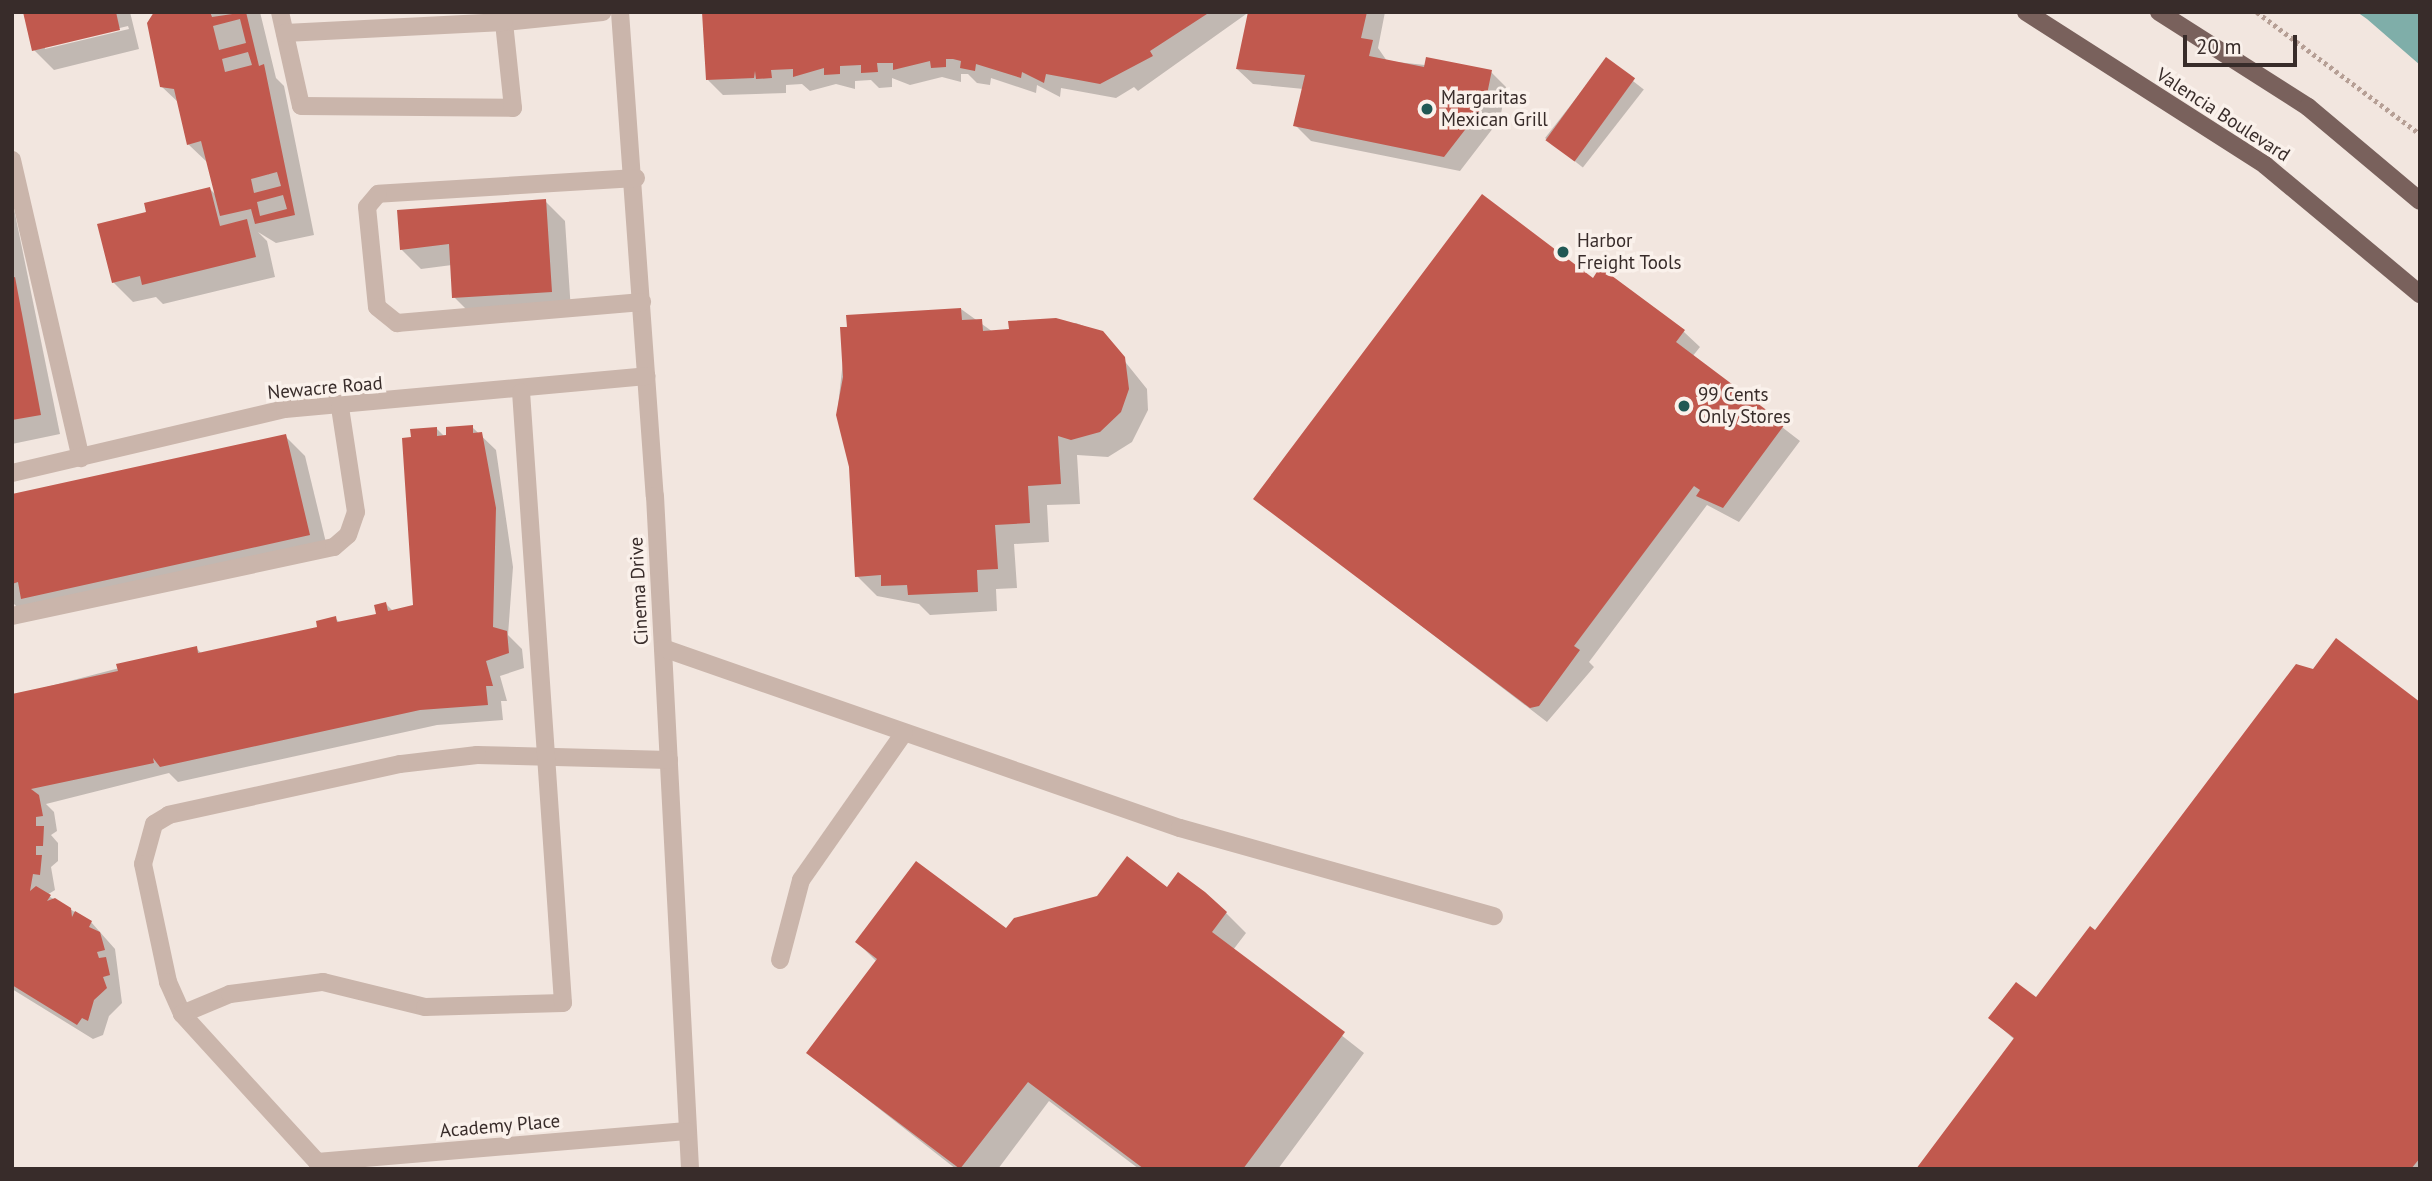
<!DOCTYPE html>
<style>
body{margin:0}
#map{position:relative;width:2432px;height:1181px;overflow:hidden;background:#f2e6df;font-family:"PT Sans",sans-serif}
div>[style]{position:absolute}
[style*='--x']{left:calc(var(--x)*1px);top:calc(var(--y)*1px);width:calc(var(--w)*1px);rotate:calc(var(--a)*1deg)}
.water>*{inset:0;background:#7faea9}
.shadow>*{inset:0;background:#0003;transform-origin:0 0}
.building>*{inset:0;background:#c1594e;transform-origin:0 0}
.path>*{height:4.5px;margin-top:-2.25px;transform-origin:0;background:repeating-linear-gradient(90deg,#b69f95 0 3.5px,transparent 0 7px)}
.minor>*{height:18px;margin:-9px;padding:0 9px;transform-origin:9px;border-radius:9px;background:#cab5ab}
.major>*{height:18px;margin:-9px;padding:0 9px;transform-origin:9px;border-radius:9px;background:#79615c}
.dots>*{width:19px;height:19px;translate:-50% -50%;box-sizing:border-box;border:4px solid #faf1eb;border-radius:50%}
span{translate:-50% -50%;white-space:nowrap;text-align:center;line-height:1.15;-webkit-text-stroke:7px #faf1eb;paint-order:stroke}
.poi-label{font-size:19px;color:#382c2a}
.left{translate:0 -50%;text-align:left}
.street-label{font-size:19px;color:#382c2a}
.frame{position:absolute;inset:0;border:14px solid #382c2a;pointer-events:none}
.scale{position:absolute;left:2183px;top:35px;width:114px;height:32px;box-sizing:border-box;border:4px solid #382c2a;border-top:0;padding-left:9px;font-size:21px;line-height:24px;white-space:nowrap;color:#382c2a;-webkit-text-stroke:5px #faf1eb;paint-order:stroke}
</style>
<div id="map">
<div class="water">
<div style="clip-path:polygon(2357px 12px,2420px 12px,2420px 65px,2367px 19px)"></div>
</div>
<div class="shadow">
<div style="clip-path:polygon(evenodd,25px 12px,130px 12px,139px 49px,54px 70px,34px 50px,25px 12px,128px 26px,129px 29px,45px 49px,45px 46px,128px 26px)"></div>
<div style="clip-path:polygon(156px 12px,260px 12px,276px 78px,284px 86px,314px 235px,276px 243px,258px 232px,267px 241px,275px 277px,163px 304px,156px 297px,133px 302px,113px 282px,148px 213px,210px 189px,217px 196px,209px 164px,188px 144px,179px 103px,161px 86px)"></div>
<div style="clip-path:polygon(704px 12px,1249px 12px,1138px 91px,1134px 87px,1116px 98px,1061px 88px,1060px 97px,1037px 85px,1036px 93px,991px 78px,990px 85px,977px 83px,968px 74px,961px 74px,961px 82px,942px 77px,910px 85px,892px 78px,892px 87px,879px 88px,871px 80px,855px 81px,855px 89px,836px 84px,810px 91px,802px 84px,786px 85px,786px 93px,723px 95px,708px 80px)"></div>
<div style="clip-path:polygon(1250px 12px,1385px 12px,1378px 48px,1387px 61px,1491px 72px,1506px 87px,1500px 119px,1460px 171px,1311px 141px,1295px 125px,1304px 89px,1253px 84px,1237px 69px)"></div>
<div style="left:1606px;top:60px;width:48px;height:99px;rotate:38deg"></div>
<div style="clip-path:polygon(12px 199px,60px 434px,12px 444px)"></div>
<div style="clip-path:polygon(545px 201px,565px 221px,571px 311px,474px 317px,454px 297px,452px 265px,421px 269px,401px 249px)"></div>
<div style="clip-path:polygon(1601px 269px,1684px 332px,1700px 347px,1692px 357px,1800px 441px,1739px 522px,1707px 505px,1589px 662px,1594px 667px,1547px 722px,1256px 499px,1593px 280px)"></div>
<div style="clip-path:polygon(961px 309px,993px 332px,1010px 331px,1010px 323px,1076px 323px,1102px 333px,1147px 389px,1148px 410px,1132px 442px,1108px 457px,1077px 455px,1080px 504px,1047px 505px,1049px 542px,1014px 544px,1017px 588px,996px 589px,997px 611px,930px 615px,919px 604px,877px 596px,857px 576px,850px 467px,837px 415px,848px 316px)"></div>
<div style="clip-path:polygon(472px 427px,496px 450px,513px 567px,508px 635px,522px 649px,524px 668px,500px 676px,507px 701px,501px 701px,503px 720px,437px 725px,178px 782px,169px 773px,46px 804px,54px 812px,57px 831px,51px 835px,58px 843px,58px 861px,51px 867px,55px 890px,47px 895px,91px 922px,115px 949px,122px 1003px,109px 1016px,103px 1035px,93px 1039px,12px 989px,12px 696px,196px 648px,202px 654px,319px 628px,335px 618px,340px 623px,378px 615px,386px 604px,393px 611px,415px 606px,437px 429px,445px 437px)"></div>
<div style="clip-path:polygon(285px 436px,305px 456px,329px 555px,17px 607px,12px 602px,12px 496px)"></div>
<div style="clip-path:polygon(2420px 704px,2420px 1169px,1918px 1169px,2015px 1040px,1990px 1018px,2037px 999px,2096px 933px)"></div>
<div style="clip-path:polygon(1168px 890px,1226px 913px,1246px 933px,1233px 950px,1364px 1053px,1278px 1169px,1139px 1169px,1049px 1101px,998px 1169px,956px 1169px,808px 1053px,877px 962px,857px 942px,1007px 931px)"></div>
</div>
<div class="building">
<div style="clip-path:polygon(23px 12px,116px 12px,120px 30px,32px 51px)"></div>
<div style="clip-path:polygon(evenodd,154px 12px,210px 12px,212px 17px,246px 12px,259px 66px,264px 64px,295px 215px,255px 224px,251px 209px,220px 216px,201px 141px,187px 145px,174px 89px,160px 87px,147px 23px,154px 12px,240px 19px,246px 43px,219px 50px,213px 26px,240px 19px,154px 12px,248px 52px,252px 65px,225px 72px,222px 59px,248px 52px,154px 12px,277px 172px,281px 186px,254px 193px,251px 179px,277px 172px,154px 12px,283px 195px,287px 209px,260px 216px,257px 202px,283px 195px)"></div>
<div style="clip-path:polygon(702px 12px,1210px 12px,1150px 51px,1153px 56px,1100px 84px,1046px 74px,1044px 83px,1022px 72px,1021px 78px,976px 64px,975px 71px,960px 68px,961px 61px,953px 59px,946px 59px,946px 67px,931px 68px,930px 61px,893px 70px,893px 63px,877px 63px,878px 72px,861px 73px,861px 65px,840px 66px,840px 74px,824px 75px,824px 68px,793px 77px,793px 69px,771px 70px,772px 78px,756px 79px,755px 71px,754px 78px,706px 80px)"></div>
<div style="clip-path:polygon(1248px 12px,1367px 12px,1361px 38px,1373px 40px,1369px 56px,1424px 67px,1426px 57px,1492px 70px,1485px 104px,1444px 157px,1293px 126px,1305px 75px,1236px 69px)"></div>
<div style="left:1606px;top:57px;width:36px;height:103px;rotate:36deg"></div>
<div style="clip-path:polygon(210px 187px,220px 226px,247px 219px,256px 257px,142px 285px,140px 276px,112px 283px,97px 224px,146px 212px,144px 203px)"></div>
<div style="clip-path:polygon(1482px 194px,1593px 278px,1600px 267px,1685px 330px,1676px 342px,1785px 424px,1723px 508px,1696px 496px,1700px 490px,1694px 486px,1574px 646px,1580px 650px,1539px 706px,1530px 708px,1253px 499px)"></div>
<div style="clip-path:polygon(546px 199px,552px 292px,452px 298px,449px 244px,400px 250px,397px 210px)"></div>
<div style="clip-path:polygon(15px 277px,41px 415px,12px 420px,12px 278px)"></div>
<div style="clip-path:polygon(961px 308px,962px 320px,982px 319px,983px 331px,1009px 329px,1008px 321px,1056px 318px,1103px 331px,1125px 357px,1129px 389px,1121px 412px,1100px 432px,1071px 440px,1058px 436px,1061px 484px,1028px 486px,1030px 523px,995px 525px,998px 569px,977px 570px,978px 592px,908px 595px,907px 585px,881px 586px,881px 575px,855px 577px,849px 467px,836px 415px,843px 377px,840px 327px,847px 327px,846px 315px)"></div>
<div style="clip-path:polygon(473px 425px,473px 433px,482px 432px,496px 508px,493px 627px,507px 631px,509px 653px,486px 661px,493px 686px,486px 686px,488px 705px,420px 710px,160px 767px,153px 758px,154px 763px,31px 789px,39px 795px,43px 816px,36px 817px,36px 826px,44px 826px,43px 846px,36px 846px,36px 855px,42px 855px,40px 875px,33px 874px,30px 891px,36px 886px,51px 895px,47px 901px,55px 898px,71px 908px,72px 917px,75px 911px,92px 921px,89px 927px,100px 932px,105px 950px,97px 952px,99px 958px,106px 957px,110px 975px,103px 977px,107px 988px,94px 1000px,88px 1021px,82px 1018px,77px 1025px,12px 985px,12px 694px,118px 671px,116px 664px,197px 646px,198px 653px,317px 627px,316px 621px,336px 616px,337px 622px,376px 614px,374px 605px,386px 602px,388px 611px,413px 605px,402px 438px,411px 437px,410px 429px,437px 427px,437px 436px,446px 435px,446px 427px)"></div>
<div style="clip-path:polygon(286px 434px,310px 535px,21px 599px,18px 582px,12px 584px,12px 494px)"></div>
<div style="clip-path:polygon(2336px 638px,2420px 702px,2420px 1158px,2411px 1169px,1916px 1169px,2014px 1038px,1988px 1018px,2016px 982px,2036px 997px,2090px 926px,2095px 930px,2296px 664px,2313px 669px)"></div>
<div style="clip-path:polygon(1127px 856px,1167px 887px,1178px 872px,1205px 892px,1227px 912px,1212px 932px,1345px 1032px,1243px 1169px,1144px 1169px,1028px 1082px,960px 1169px,806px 1053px,877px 959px,855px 942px,916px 861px,1006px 928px,1014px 918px,1097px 896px)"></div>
</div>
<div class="path">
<div style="--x:2257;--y:12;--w:204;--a:36.8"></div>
</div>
<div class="minor">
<div style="--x:280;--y:12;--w:96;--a:77.4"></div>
<div style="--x:301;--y:106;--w:212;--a:0.5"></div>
<div style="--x:513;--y:108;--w:86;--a:-96"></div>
<div style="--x:504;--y:22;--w:99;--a:-5.8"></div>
<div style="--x:620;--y:12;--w:485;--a:85.9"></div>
<div style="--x:655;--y:496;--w:674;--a:87.02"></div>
<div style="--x:285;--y:33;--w:219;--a:-2.9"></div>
<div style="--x:12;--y:160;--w:306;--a:77"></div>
<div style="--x:636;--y:178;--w:258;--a:176.5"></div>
<div style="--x:378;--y:194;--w:17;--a:130"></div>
<div style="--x:367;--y:207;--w:100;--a:84.3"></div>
<div style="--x:377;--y:307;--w:26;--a:39"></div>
<div style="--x:397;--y:323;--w:246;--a:-4.9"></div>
<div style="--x:12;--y:473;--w:280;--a:-13.2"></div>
<div style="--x:285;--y:409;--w:363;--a:-5.2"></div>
<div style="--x:12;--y:616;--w:329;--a:-12.1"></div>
<div style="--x:334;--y:547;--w:18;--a:-41"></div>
<div style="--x:348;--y:535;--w:24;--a:-71"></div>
<div style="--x:356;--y:512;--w:106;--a:-98.7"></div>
<div style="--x:663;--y:648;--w:547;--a:19.2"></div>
<div style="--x:1180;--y:828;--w:326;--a:15.7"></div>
<div style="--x:669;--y:760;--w:192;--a:-178.5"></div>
<div style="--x:477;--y:755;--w:78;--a:173.3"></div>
<div style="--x:400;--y:764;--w:237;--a:167.6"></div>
<div style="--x:169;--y:815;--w:17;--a:149"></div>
<div style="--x:154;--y:824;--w:41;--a:105.4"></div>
<div style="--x:143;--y:864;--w:121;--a:78"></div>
<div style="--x:168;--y:982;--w:35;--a:66"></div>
<div style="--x:182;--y:1014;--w:200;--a:47.6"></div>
<div style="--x:317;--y:1162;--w:371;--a:-4.8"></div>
<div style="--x:780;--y:960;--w:83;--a:-75.3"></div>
<div style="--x:801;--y:880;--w:179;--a:-55"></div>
<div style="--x:182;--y:1014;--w:52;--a:-22.6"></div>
<div style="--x:230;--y:994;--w:94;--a:-7.4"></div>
<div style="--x:323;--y:982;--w:105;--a:13.8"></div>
<div style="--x:425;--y:1007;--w:138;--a:-1.7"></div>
<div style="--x:563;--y:1003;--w:612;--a:-93.93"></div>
</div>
<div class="major">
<div style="--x:2026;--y:12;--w:284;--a:32.6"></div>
<div style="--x:2265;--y:165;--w:202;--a:39.8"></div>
<div style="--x:2159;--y:12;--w:177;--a:32.5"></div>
<div style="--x:2308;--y:107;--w:146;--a:40"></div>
</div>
<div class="dots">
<div style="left:1427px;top:109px;background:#215854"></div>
<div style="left:1563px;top:252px;background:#215854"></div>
<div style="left:1684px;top:406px;background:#215854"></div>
</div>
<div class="poi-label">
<span class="left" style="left:1441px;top:109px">Margaritas<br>Mexican Grill</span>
<span class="left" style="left:1577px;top:252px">Harbor<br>Freight Tools</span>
<span class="left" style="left:1698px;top:406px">99 Cents<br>Only Stores</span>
</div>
<div class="street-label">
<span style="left:2223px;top:115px;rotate:33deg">Valencia Boulevard</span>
<span style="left:325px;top:388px;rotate:-5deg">Newacre Road</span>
<span style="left:639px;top:591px;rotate:-93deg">Cinema Drive</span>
<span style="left:500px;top:1126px;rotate:-5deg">Academy Place</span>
</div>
<div class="frame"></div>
<div class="scale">20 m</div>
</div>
